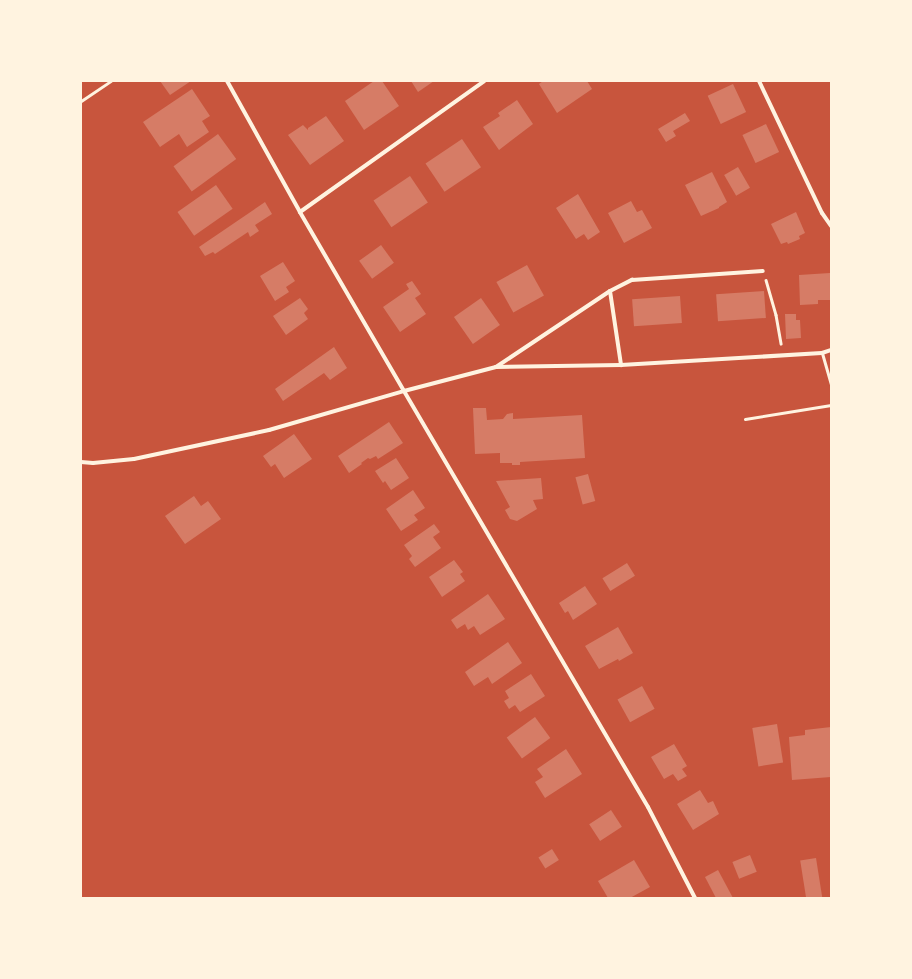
<!DOCTYPE html>
<style>
body{margin:0}
#map{position:relative;width:912px;height:979px;overflow:hidden;background:#c8553d;font-family:"Crimson Pro",serif}
div>[style]{position:absolute}
[style*='--x']{left:calc(var(--x)*1px);top:calc(var(--y)*1px);width:calc(var(--w)*1px);rotate:calc(var(--a)*1deg)}
.building>*{inset:0;background:#d67c66;transform-origin:0 0}
.path>*{height:2.5px;margin:-1.25px;padding:0 1.25px;transform-origin:1.25px;border-radius:1.25px;background:#fff3e0}
.service>*{height:3px;margin:-1.5px;padding:0 1.5px;transform-origin:1.5px;border-radius:1.5px;background:#fff3e0}
.minor>*{height:4px;margin:-2px;padding:0 2px;transform-origin:2px;border-radius:2px;background:#fff3e0}
span{translate:-50% -50%;white-space:nowrap;text-align:center;line-height:1.15;-webkit-text-stroke:3px #fff3e0;paint-order:stroke}
.frame{position:absolute;inset:0;border:82px solid #fff3e0;pointer-events:none}
</style>
<div id="map">
<div class="building">
<div style="clip-path:polygon(160px 81px,191px 81px,170px 95px)"></div>
<div style="clip-path:polygon(374px 81px,382px 81px,399px 106px,364px 130px,345px 101px)"></div>
<div style="clip-path:polygon(411px 81px,434px 81px,418px 92px)"></div>
<div style="clip-path:polygon(543px 81px,587px 81px,592px 89px,557px 113px,539px 84px)"></div>
<div style="left:733px;top:84px;width:31px;height:28px;rotate:65deg"></div>
<div style="clip-path:polygon(192px 89px,210px 116px,202px 121px,209px 132px,187px 147px,179px 134px,160px 147px,143px 122px)"></div>
<div style="clip-path:polygon(517px 100px,533px 124px,499px 150px,483px 127px,500px 116px,498px 113px)"></div>
<div style="clip-path:polygon(685px 113px,690px 121px,673px 131px,676px 136px,666px 142px,658px 129px)"></div>
<div style="clip-path:polygon(326px 116px,344px 141px,310px 165px,288px 135px,303px 125px,308px 130px,308px 128px)"></div>
<div style="left:766px;top:124px;width:31px;height:26px;rotate:65deg"></div>
<div style="left:218px;top:134px;width:31px;height:55px;rotate:54deg"></div>
<div style="left:462px;top:139px;width:34px;height:44px;rotate:56deg"></div>
<div style="left:738px;top:167px;width:24px;height:16px;rotate:60deg"></div>
<div style="clip-path:polygon(712px 172px,727px 202px,719px 207px,719px 208px,701px 216px,685px 185px)"></div>
<div style="left:410px;top:176px;width:32px;height:44px;rotate:56deg"></div>
<div style="left:216px;top:185px;width:29px;height:47px;rotate:55deg"></div>
<div style="clip-path:polygon(578px 194px,600px 232px,588px 240px,584px 234px,576px 239px,556px 208px)"></div>
<div style="clip-path:polygon(631px 201px,637px 212px,642px 210px,652px 228px,624px 243px,608px 213px)"></div>
<div style="clip-path:polygon(265px 202px,272px 214px,255px 225px,259px 231px,250px 237px,248px 232px,215px 254px,213px 252px,205px 256px,199px 247px)"></div>
<div style="clip-path:polygon(796px 212px,805px 233px,799px 236px,800px 239px,788px 244px,787px 242px,781px 244px,771px 224px)"></div>
<div style="left:381px;top:245px;width:22px;height:27px;rotate:54deg"></div>
<div style="clip-path:polygon(283px 262px,295px 281px,286px 287px,289px 292px,275px 301px,260px 276px)"></div>
<div style="left:527px;top:265px;width:35px;height:35px;rotate:61deg"></div>
<div style="clip-path:polygon(830px 273px,831px 300px,818px 300px,818px 304px,800px 305px,799px 275px)"></div>
<div style="clip-path:polygon(412px 281px,421px 294px,415px 298px,426px 314px,400px 332px,383px 307px,409px 289px,406px 284px)"></div>
<div style="left:764px;top:291px;width:27px;height:48px;rotate:86deg"></div>
<div style="left:680px;top:296px;width:27px;height:48px;rotate:86deg"></div>
<div style="clip-path:polygon(300px 298px,308px 309px,304px 313px,308px 319px,286px 335px,273px 316px)"></div>
<div style="left:481px;top:298px;width:33px;height:33px;rotate:55deg"></div>
<div style="clip-path:polygon(785px 314px,796px 314px,796px 320px,800px 320px,801px 338px,786px 339px)"></div>
<div style="clip-path:polygon(334px 347px,347px 368px,330px 380px,324px 373px,283px 401px,275px 389px)"></div>
<div style="clip-path:polygon(473px 408px,486px 408px,487px 420px,503px 419px,507px 414px,513px 413px,513px 419px,582px 415px,585px 458px,520px 462px,520px 465px,512px 465px,512px 463px,500px 463px,500px 453px,475px 454px)"></div>
<div style="clip-path:polygon(389px 422px,403px 443px,378px 459px,376px 456px,370px 459px,368px 458px,361px 463px,362px 464px,349px 473px,338px 456px)"></div>
<div style="clip-path:polygon(294px 434px,312px 459px,284px 478px,275px 464px,271px 467px,263px 456px)"></div>
<div style="clip-path:polygon(396px 458px,409px 478px,391px 490px,385px 481px,383px 483px,375px 471px)"></div>
<div style="left:588px;top:474px;width:28px;height:13px;rotate:75deg"></div>
<div style="clip-path:polygon(541px 478px,543px 499px,533px 500px,537px 509px,517px 521px,510px 519px,505px 510px,510px 507px,496px 481px)"></div>
<div style="clip-path:polygon(413px 490px,425px 508px,414px 515px,418px 520px,401px 531px,386px 509px)"></div>
<div style="clip-path:polygon(194px 496px,201px 506px,208px 501px,221px 519px,185px 544px,165px 516px)"></div>
<div style="clip-path:polygon(434px 524px,440px 532px,433px 537px,441px 548px,415px 567px,409px 559px,412px 556px,404px 545px)"></div>
<div style="clip-path:polygon(454px 560px,463px 572px,460px 574px,465px 581px,442px 597px,429px 577px)"></div>
<div style="left:627px;top:563px;width:15px;height:29px;rotate:58deg"></div>
<div style="clip-path:polygon(585px 586px,597px 604px,573px 620px,568px 611px,565px 613px,559px 603px)"></div>
<div style="clip-path:polygon(488px 594px,505px 619px,480px 635px,474px 626px,468px 630px,465px 624px,457px 629px,451px 620px)"></div>
<div style="clip-path:polygon(618px 627px,633px 653px,619px 661px,618px 659px,599px 669px,585px 646px)"></div>
<div style="clip-path:polygon(508px 642px,522px 663px,492px 684px,488px 677px,474px 686px,465px 672px)"></div>
<div style="clip-path:polygon(531px 674px,545px 696px,520px 712px,515px 705px,509px 709px,504px 701px,509px 698px,505px 691px)"></div>
<div style="left:642px;top:686px;width:26px;height:28px;rotate:61deg"></div>
<div style="left:535px;top:717px;width:26px;height:35px;rotate:54deg"></div>
<div style="left:777px;top:724px;width:39px;height:25px;rotate:81deg"></div>
<div style="clip-path:polygon(831px 727px,831px 777px,792px 780px,789px 737px,805px 735px,805px 730px)"></div>
<div style="clip-path:polygon(674px 744px,687px 766px,682px 769px,687px 776px,678px 781px,673px 774px,664px 779px,651px 757px)"></div>
<div style="clip-path:polygon(566px 749px,582px 774px,545px 798px,535px 782px,543px 777px,537px 769px)"></div>
<div style="clip-path:polygon(700px 790px,708px 803px,713px 801px,719px 814px,693px 830px,677px 804px)"></div>
<div style="left:611px;top:810px;width:20px;height:26px;rotate:57deg"></div>
<div style="left:552px;top:849px;width:13px;height:16px;rotate:58deg"></div>
<div style="left:750px;top:855px;width:18px;height:19px;rotate:68deg"></div>
<div style="left:816px;top:858px;width:40px;height:16px;rotate:81deg"></div>
<div style="clip-path:polygon(634px 860px,650px 887px,630px 898px,608px 898px,598px 881px)"></div>
<div style="clip-path:polygon(718px 870px,733px 898px,716px 898px,705px 877px)"></div>
</div>
<div class="path">
<div style="--x:766;--y:280;--w:36;--a:74"></div>
<div style="--x:776;--y:315;--w:29;--a:80"></div>
</div>
<div class="service">
<div style="--x:81;--y:101;--w:36;--a:-34"></div>
<div style="--x:822;--y:353;--w:32;--a:74"></div>
<div style="--x:745;--y:419;--w:87;--a:-9.2"></div>
</div>
<div class="minor">
<div style="--x:759;--y:81;--w:146;--a:64.5"></div>
<div style="--x:822;--y:213;--w:16;--a:55"></div>
<div style="--x:300;--y:212;--w:226;--a:-35.4"></div>
<div style="--x:610;--y:291;--w:75;--a:81.5"></div>
<div style="--x:496;--y:367;--w:137;--a:-33.7"></div>
<div style="--x:610;--y:291;--w:25;--a:-27"></div>
<div style="--x:632;--y:280;--w:131;--a:-3.9"></div>
<div style="--x:81;--y:462;--w:12;--a:5"></div>
<div style="--x:93;--y:463;--w:41;--a:-5.6"></div>
<div style="--x:134;--y:459;--w:138;--a:-12.1"></div>
<div style="--x:269;--y:430;--w:141;--a:-16.1"></div>
<div style="--x:404;--y:391;--w:207;--a:-120.2"></div>
<div style="--x:300;--y:212;--w:150;--a:-119.1"></div>
<div style="--x:695;--y:898;--w:102;--a:-117.3"></div>
<div style="--x:648;--y:807;--w:482;--a:-120.4"></div>
<div style="--x:404;--y:391;--w:95;--a:-14.6"></div>
<div style="--x:496;--y:367;--w:125;--a:-0.9"></div>
<div style="--x:621;--y:365;--w:201;--a:-3.4"></div>
<div style="--x:822;--y:353;--w:9;--a:-18"></div>
</div>
<div class="frame"></div>
</div>
